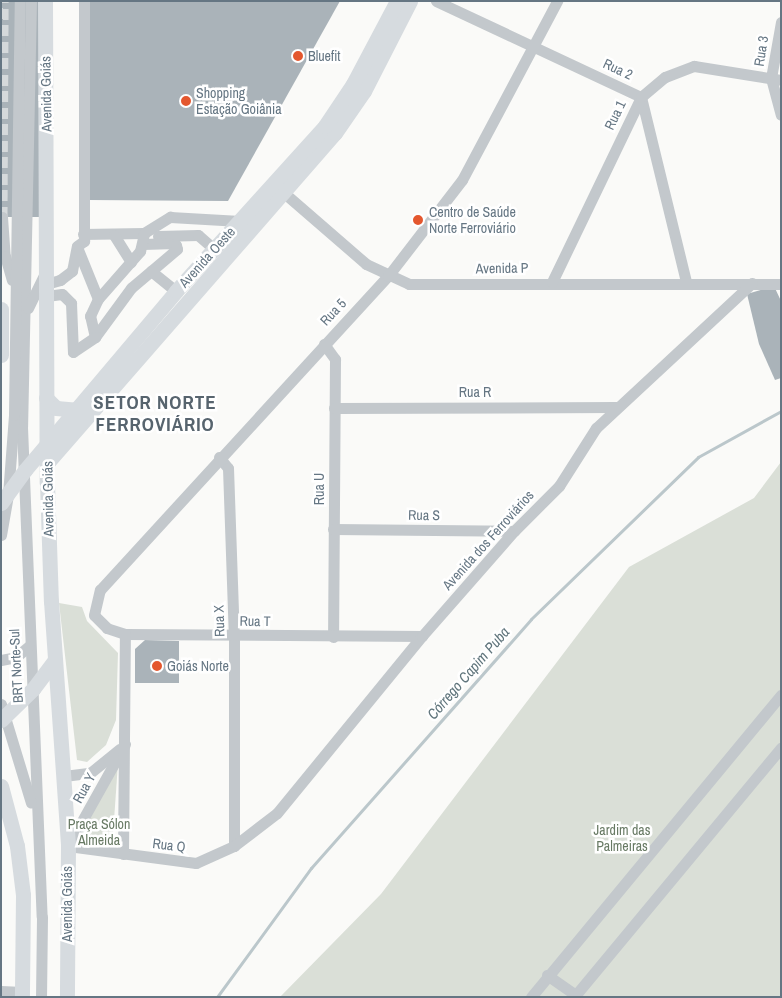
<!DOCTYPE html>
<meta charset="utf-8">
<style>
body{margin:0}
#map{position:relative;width:782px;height:998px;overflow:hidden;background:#fafaf8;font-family:"Archivo Narrow",sans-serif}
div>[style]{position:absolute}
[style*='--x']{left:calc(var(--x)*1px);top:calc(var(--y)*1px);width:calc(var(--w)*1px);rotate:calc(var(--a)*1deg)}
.green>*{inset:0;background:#dadfd7}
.stream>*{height:3px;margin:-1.5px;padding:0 1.5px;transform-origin:1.5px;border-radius:1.5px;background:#bbc7cb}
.building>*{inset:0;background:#aab3b9;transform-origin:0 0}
.minor-tunnel>*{height:11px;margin-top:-5.5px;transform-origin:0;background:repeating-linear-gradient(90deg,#d5d9db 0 11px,transparent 0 16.5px)}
.minor>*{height:11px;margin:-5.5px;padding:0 5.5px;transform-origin:5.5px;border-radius:5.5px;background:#c3c8cc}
.major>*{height:15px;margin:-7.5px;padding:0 7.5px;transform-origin:7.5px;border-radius:7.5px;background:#d6dbdf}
.dots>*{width:14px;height:14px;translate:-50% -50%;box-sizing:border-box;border:2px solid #fff;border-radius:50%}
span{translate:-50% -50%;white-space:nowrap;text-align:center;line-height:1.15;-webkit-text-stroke:5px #fff;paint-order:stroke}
.street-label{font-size:14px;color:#657683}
.poi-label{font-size:14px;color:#657683}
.left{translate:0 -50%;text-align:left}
.park-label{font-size:14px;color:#687a64}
.water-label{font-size:15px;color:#60757c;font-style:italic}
.district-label{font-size:19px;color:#57646e;font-weight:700;letter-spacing:1px}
.frame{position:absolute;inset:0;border:2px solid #657683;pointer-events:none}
</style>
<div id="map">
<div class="green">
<div style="clip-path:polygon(781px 462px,781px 997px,280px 997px,381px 894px,629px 567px,754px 498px)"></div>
<div style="clip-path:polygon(59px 603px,82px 607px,87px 621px,118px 653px,116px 720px,106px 745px,87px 762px,77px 760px)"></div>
<div style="clip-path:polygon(118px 763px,112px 849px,75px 844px)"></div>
</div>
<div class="stream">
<div style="--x:217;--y:997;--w:160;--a:-53.9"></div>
<div style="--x:311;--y:868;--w:332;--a:-48.5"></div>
<div style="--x:531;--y:619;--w:233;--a:-44.1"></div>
<div style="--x:698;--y:457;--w:95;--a:-29"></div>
</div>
<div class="building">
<div style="left:1px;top:1px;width:40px;height:216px"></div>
<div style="clip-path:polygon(89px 1px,340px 1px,228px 201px,88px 200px)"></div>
<div style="clip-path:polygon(774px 286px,781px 301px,781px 378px,775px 380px,759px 344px,747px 294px)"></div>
<div style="clip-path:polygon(145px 640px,179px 641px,179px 683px,135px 683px,135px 649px)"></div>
</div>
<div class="minor-tunnel">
<div style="--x:2;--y:217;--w:216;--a:-89.7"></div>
</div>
<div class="minor">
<div style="--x:31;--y:1;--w:426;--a:91.2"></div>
<div style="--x:22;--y:427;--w:490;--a:87.7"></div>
<div style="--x:42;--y:917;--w:80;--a:90.7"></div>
<div style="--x:436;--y:1;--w:226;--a:25.1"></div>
<div style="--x:641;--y:97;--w:190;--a:76.3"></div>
<div style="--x:781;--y:22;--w:57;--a:100.1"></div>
<div style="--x:771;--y:78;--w:38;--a:75"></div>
<div style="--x:283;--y:192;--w:110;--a:40.9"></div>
<div style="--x:366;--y:264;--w:47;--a:24.9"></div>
<div style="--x:409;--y:284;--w:372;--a:0"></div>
<div style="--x:2;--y:217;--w:39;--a:86"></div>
<div style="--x:5;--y:256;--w:25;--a:74"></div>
<div style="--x:83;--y:234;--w:61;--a:-0.9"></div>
<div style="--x:144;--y:233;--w:31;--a:-32"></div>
<div style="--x:170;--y:217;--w:70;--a:3.3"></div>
<div style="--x:114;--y:235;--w:32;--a:58"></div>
<div style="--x:158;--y:236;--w:40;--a:-1.4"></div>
<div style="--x:198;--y:235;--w:21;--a:41"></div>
<div style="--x:143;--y:244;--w:24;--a:-2"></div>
<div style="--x:167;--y:243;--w:9;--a:13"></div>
<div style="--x:176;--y:245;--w:4;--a:76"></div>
<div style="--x:177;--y:249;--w:60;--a:139.7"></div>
<div style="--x:131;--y:288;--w:61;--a:126.3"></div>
<div style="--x:95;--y:337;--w:22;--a:-103"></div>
<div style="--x:90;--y:316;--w:19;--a:-65"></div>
<div style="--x:98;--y:299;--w:64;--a:-48.8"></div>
<div style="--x:140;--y:251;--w:18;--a:-77"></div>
<div style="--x:77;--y:247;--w:56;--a:68"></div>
<div style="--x:151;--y:271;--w:32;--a:39"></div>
<div style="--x:552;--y:282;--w:205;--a:-64.3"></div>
<div style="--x:641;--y:97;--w:31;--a:-40"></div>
<div style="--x:665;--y:77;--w:31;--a:-21"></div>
<div style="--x:694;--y:66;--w:88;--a:9.1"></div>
<div style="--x:46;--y:284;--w:15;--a:-16"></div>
<div style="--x:60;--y:280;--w:15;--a:-37"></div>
<div style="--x:72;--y:271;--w:25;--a:-79"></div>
<div style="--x:77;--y:246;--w:9;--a:-36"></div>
<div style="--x:84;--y:241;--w:240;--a:-90"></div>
<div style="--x:46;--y:296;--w:16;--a:-7"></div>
<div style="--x:62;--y:294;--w:13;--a:45"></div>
<div style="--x:71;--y:303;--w:49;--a:87.7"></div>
<div style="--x:73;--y:352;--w:27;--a:-34"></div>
<div style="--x:28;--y:308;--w:39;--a:-64"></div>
<div style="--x:324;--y:344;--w:19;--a:54"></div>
<div style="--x:335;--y:359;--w:278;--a:90.4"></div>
<div style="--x:334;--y:408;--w:282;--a:-0.2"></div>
<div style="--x:219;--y:457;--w:14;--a:51"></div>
<div style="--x:228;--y:468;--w:168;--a:88"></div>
<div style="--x:234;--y:636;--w:210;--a:90"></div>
<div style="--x:333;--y:529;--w:181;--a:0.6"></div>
<div style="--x:1;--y:535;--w:41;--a:-80.1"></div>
<div style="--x:8;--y:495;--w:80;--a:-85.7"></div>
<div style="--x:14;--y:415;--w:414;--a:-89.2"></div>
<div style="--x:422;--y:636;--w:297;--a:-179.6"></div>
<div style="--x:125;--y:634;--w:19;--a:-162"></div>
<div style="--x:107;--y:628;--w:18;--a:-135"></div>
<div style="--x:94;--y:615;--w:26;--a:-77"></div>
<div style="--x:100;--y:590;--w:426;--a:-47.5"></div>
<div style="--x:388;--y:276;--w:121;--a:-52.4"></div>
<div style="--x:462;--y:180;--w:203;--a:-62"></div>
<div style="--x:1;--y:660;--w:15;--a:-11"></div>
<div style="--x:16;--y:657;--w:17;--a:-40"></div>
<div style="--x:1;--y:704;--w:103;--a:73.1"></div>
<div style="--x:125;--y:744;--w:117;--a:119.2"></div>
<div style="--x:68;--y:846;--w:129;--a:7.6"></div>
<div style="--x:196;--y:863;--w:42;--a:-24.1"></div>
<div style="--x:234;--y:846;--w:54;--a:-37.5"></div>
<div style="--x:277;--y:813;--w:229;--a:-50.7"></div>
<div style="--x:422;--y:636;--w:140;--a:-48.8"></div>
<div style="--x:514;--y:531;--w:64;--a:-45"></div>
<div style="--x:559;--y:486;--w:69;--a:-57.5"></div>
<div style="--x:596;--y:428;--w:213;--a:-42.9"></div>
<div style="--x:64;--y:776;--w:26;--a:-7"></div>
<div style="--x:90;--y:773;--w:38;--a:-39"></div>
<div style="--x:123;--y:854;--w:220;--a:-89.5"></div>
<div style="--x:547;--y:975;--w:35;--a:35"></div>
<div style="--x:1;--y:991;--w:21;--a:3"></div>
<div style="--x:531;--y:997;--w:392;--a:-50.4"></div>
<div style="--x:574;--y:997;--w:324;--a:-50.3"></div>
</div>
<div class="major">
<div style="--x:45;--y:1;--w:482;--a:89.8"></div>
<div style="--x:47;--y:483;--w:118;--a:88.1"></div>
<div style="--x:51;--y:601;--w:246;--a:86"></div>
<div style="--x:68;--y:846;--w:151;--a:90.4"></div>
<div style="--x:1;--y:309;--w:46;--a:90"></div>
<div style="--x:46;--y:398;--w:14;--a:45"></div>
<div style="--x:56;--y:408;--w:23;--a:5"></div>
<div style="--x:47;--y:463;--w:438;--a:-48.9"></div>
<div style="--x:335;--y:133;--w:51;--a:-55.4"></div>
<div style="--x:364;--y:91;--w:101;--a:-62.9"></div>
<div style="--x:1;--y:503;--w:41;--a:-54"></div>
<div style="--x:25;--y:470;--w:234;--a:-49.8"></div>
<div style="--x:176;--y:291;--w:222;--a:-47.9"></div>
<div style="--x:325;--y:126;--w:50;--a:-56.3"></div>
<div style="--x:353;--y:84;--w:94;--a:-62.1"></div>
<div style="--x:1;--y:720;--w:45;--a:-44.1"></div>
<div style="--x:33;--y:689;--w:36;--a:-53"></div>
<div style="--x:1;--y:786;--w:62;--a:75.1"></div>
<div style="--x:17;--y:846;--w:49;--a:83"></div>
<div style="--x:23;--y:895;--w:102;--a:90.6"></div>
</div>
<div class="dots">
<div style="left:298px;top:56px;background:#e4572e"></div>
<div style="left:186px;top:101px;background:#e4572e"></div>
<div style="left:418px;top:220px;background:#e4572e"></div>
<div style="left:157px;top:666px;background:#e4572e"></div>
</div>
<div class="street-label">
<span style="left:761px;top:51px;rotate:-81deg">Rua 3</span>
<span style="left:618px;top:69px;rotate:25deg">Rua 2</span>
<span style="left:46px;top:94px;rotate:-91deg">Avenida Goiás</span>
<span style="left:615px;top:115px;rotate:-64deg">Rua 1</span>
<span style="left:207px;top:257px;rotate:-48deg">Avenida Oeste</span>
<span style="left:502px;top:268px;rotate:-1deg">Avenida P</span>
<span style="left:333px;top:312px;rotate:-47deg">Rua 5</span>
<span style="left:475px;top:392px">Rua R</span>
<span style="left:319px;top:489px;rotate:-90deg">Rua U</span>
<span style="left:48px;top:499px;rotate:-91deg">Avenida Goiás</span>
<span style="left:424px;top:515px;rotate:1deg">Rua S</span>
<span style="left:488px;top:540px;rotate:-48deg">Avenida dos Ferroviários</span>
<span style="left:219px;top:621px;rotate:-92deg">Rua X</span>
<span style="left:255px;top:621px;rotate:1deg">Rua T</span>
<span style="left:16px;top:666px;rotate:-93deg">BRT Norte-Sul</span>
<span style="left:84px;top:788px;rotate:-61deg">Rua Y</span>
<span style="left:169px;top:845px;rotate:7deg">Rua Q</span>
<span style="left:67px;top:904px;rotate:-90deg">Avenida Goiás</span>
</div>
<div class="poi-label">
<span class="left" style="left:308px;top:56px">Bluefit</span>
<span class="left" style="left:196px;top:101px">Shopping<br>Estação Goiânia</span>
<span class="left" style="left:429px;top:220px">Centro de Saúde<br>Norte Ferroviário</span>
<span class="left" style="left:167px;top:666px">Goiás Norte</span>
</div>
<div class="park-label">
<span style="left:99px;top:832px">Praça Sólon<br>Almeida</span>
<span style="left:622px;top:838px">Jardim das<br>Palmeiras</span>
</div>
<div class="water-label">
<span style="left:468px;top:673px;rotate:-49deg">Córrego Capim Puba</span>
</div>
<div class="district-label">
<span style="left:155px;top:414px">SETOR NORTE<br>FERROVIÁRIO</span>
</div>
<div class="frame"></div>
</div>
